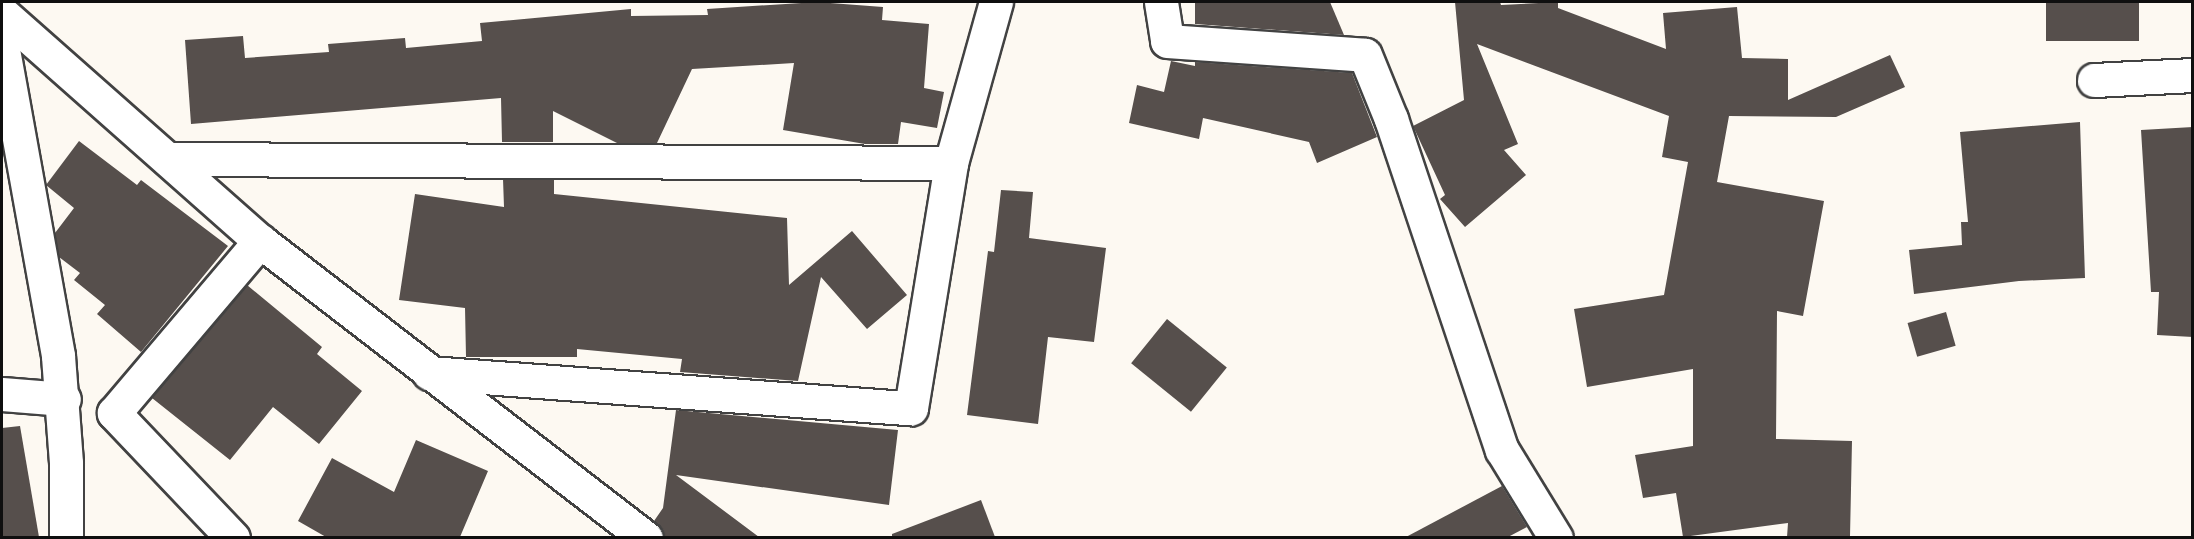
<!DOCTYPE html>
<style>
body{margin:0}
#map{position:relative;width:2194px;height:539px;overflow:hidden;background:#fdf9f2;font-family:Georgia,serif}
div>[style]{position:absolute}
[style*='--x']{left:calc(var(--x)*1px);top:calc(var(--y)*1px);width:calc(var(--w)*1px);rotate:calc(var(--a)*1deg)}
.building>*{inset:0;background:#564f4c;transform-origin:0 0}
.roads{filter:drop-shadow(2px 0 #424242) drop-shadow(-2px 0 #424242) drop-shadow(0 2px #424242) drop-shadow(0 -2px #424242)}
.minor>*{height:33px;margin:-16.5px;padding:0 16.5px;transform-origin:16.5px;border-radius:16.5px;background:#fff}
span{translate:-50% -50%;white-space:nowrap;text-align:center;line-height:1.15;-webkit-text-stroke:6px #fff;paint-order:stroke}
.frame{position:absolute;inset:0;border:3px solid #0f0f0f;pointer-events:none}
</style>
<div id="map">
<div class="building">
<div style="clip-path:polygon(817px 2px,883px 7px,882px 20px,929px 24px,924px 88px,944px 92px,937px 128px,901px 122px,898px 144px,865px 144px,783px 130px,794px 63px,692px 69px,657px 143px,617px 143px,553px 111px,553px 142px,502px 142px,501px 98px,191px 124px,185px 40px,243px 36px,245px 58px,329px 52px,328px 44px,405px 38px,406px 48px,482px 41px,480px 23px,631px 9px,631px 16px,708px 15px,707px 9px)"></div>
<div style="clip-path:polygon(1195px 2px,1330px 2px,1344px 35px,1195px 24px)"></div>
<div style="clip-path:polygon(1455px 2px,1500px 2px,1501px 5px,1558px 2px,1558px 8px,1666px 49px,1663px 13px,1737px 7px,1742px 58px,1788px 59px,1788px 100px,1890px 55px,1905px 87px,1836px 117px,1729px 116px,1717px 182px,1824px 201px,1803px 316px,1777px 311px,1776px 439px,1852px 441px,1850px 537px,1787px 537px,1788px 523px,1683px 537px,1676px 493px,1643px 498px,1635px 455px,1693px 446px,1693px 369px,1587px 387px,1574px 309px,1664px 295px,1688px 162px,1662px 157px,1669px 116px,1477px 44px,1518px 144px,1504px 150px,1526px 175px,1465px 227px,1440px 199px,1445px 195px,1413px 126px,1464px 100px)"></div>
<div style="left:2046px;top:2px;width:93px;height:39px"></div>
<div style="clip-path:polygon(1171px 61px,1195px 66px,1195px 62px,1352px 73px,1377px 137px,1317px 163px,1309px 142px,1203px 118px,1199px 139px,1129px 123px,1137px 85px,1164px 92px)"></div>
<div style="clip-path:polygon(2080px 122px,2085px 278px,2019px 281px,1914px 294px,1909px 250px,1962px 245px,1961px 222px,1968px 222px,1960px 132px)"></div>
<div style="clip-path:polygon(2193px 127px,2193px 337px,2157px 335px,2159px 292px,2151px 292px,2141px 130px)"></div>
<div style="clip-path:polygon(79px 141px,137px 185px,141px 180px,228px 246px,141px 352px,97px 314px,105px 305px,74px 280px,80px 273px,59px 257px,55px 233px,74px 208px,46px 185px)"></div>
<div style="clip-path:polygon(503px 179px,554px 180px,554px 194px,787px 218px,789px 285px,852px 231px,907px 295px,867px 329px,821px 277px,798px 381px,680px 372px,682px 359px,577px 349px,577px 357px,466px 357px,465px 308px,399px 300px,415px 194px,504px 207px)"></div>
<div style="clip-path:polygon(1001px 190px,1033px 192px,1029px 238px,1106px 248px,1094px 342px,1048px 337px,1038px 424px,967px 415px,988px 251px,994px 252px)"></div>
<div style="clip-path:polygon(247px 285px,322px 347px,317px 354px,362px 391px,319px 444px,273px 407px,230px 460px,152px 398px)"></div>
<div style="left:1946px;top:312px;width:35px;height:40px;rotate:74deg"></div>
<div style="left:1167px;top:319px;width:77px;height:57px;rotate:39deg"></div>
<div style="clip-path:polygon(676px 410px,898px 430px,889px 505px,676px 475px,759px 537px,664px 537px,654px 521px,663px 508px)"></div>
<div style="clip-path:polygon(20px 426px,39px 537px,2px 537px,2px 428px)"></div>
<div style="clip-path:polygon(416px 440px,488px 471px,460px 537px,326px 537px,298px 521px,332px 458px,394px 492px)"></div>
<div style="clip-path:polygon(1502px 486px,1527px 527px,1508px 537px,1406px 537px)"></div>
<div style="clip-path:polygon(981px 500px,995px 537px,892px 537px,892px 534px)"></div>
</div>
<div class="roads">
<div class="minor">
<div style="--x:1161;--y:2;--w:39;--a:81"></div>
<div style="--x:1167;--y:41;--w:198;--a:4"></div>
<div style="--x:1365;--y:55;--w:69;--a:67.9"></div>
<div style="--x:1391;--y:119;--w:349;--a:71.5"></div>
<div style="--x:1502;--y:450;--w:103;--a:58.5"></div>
<div style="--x:2;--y:13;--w:344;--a:41.5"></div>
<div style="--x:260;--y:241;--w:487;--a:37.6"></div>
<div style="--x:2;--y:44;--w:317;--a:79.8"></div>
<div style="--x:58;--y:356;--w:107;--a:85.7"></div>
<div style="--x:66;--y:463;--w:75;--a:90"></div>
<div style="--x:2094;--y:80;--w:98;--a:-2.9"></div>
<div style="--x:168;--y:159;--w:783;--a:0.29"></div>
<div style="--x:429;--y:373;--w:483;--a:4.2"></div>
<div style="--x:911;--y:408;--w:248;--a:-80.7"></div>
<div style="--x:951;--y:163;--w:167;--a:-74.4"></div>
<div style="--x:2;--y:394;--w:62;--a:4.6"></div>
<div style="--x:233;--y:538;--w:173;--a:-133.6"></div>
<div style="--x:114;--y:413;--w:226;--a:-49.7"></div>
</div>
</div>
<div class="frame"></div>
</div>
